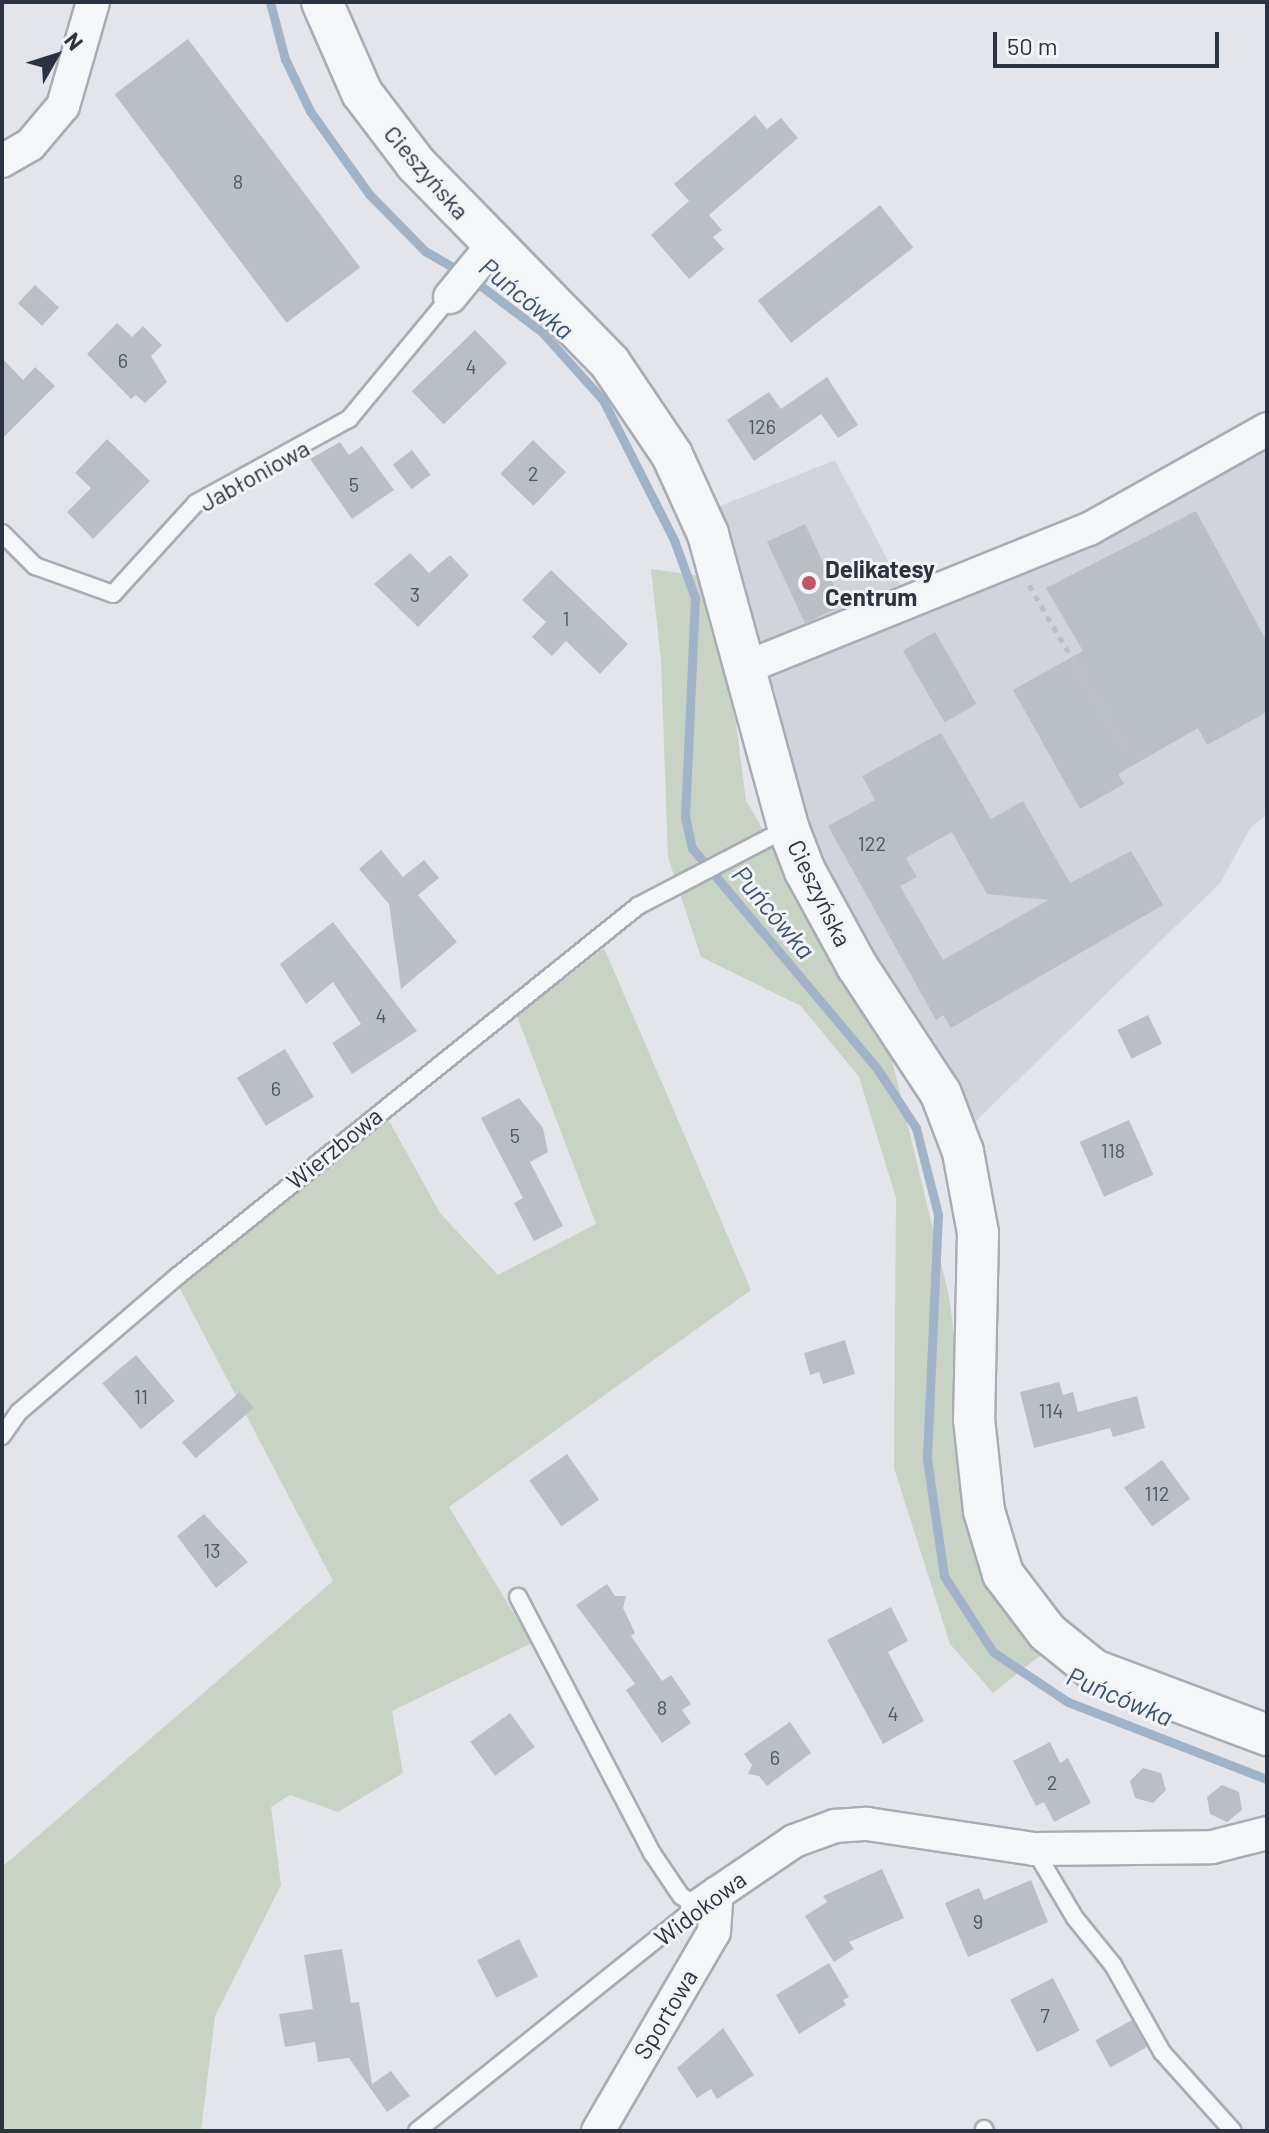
<!DOCTYPE html>
<meta charset="utf-8">
<style>
body{margin:0}
#map{position:relative;width:1269px;height:2133px;overflow:hidden;background:#e3e5ea;font-family:Barlow,sans-serif}
div>[style]{position:absolute}
[style*='--x']{left:calc(var(--x)*1px);top:calc(var(--y)*1px);width:calc(var(--w)*1px);rotate:calc(var(--a)*1deg)}
.built>*{inset:0;background:#d1d4db}
.green>*{inset:0;background:#c8d3c5}
.stream>*{height:9px;margin:-4.5px;padding:0 4.5px;transform-origin:4.5px;border-radius:4.5px;background:#a1b3c6}
.building>*{inset:0;background:#babfc6;transform-origin:0 0}
.path>*{height:5px;margin-top:-2.5px;transform-origin:0;background:repeating-linear-gradient(90deg,#bdbfc4 0 6px,transparent 0 12px)}
.roads{filter:drop-shadow(2px 0 #a8acb4) drop-shadow(-2px 0 #a8acb4) drop-shadow(0 2px #a8acb4) drop-shadow(0 -2px #a8acb4)}
.service>*{height:16px;margin:-8px;padding:0 8px;transform-origin:8px;border-radius:8px;background:#f5f6f8}
.minor>*{height:32px;margin:-16px;padding:0 16px;transform-origin:16px;border-radius:16px;background:#f5f6f8}
.tertiary>*{height:40px;margin:-20px;padding:0 20px;transform-origin:20px;border-radius:20px;background:#f5f6f8}
.dots>*{width:22px;height:22px;translate:-50% -50%;box-sizing:border-box;border:4px solid #f2f4f7;border-radius:50%}
span{translate:-50% -50%;white-space:nowrap;text-align:center;line-height:1.15;-webkit-text-stroke:6px #f2f4f7;paint-order:stroke}
.number-label{font-size:20px;color:#505662}
.number-label span{-webkit-text-stroke-width:0}
.street-label{font-size:24px;color:#2c3340}
.poi-label{font-size:24px;color:#2c3340;font-weight:700}
.left{translate:0 -50%;text-align:left}
.water-label{font-size:26px;color:#3a5270;font-style:italic}
.frame{position:absolute;inset:0;border:4px solid #2c3340;pointer-events:none}
.north{position:absolute;left:16px;top:16px;width:80px;height:80px;-webkit-text-stroke:6px #f2f4f7;paint-order:stroke;rotate:51deg;font-size:22px;font-weight:700;line-height:32px;text-align:center;color:#2c3340}
.north::after{content:'';display:block;margin:auto;width:28px;height:36px;background:#2c3340;clip-path:polygon(50% 0,100% 100%,50% 72%,0 100%)}
.scale{position:absolute;left:993px;top:32px;width:226px;height:36px;box-sizing:border-box;border:4px solid #2c3340;border-top:0;padding-left:10px;font-size:24px;line-height:28px;white-space:nowrap;color:#2c3340;-webkit-text-stroke:6px #f2f4f7;paint-order:stroke}
</style>
<div id="map">
<div class="built">
<div style="clip-path:polygon(1267px 449px,1267px 814px,1251px 827px,1220px 883px,972px 1125px,842px 917px,805px 832px,778px 703px,720px 506px,835px 460px,916px 614px)"></div>
</div>
<div class="green">
<div style="clip-path:polygon(651px 569px,700px 576px,727px 657px,746px 800px,892px 1060px,949px 1296px,984px 1571px,1046px 1651px,993px 1693px,950px 1644px,894px 1468px,896px 1198px,859px 1077px,801px 1006px,701px 957px,668px 857px,661px 660px)"></div>
<div style="clip-path:polygon(604px 948px,751px 1290px,449px 1507px,532px 1643px,392px 1711px,403px 1773px,338px 1812px,290px 1795px,271px 1807px,281px 1885px,215px 2016px,201px 2131px,2px 2131px,2px 1867px,333px 1581px,179px 1287px,387px 1117px,440px 1213px,498px 1275px,596px 1224px,517px 1016px)"></div>
</div>
<div class="stream">
<div style="--x:270;--y:2;--w:59;--a:75.3"></div>
<div style="--x:285;--y:59;--w:58;--a:64.3"></div>
<div style="--x:310;--y:111;--w:102;--a:54.6"></div>
<div style="--x:369;--y:194;--w:80;--a:45.5"></div>
<div style="--x:425;--y:251;--w:42;--a:30.3"></div>
<div style="--x:473;--y:280;--w:86;--a:37"></div>
<div style="--x:542;--y:332;--w:91;--a:48.1"></div>
<div style="--x:603;--y:400;--w:157;--a:63.1"></div>
<div style="--x:674;--y:540;--w:62;--a:70.1"></div>
<div style="--x:695;--y:598;--w:218;--a:92.6"></div>
<div style="--x:685;--y:816;--w:33;--a:78"></div>
<div style="--x:692;--y:848;--w:286;--a:50"></div>
<div style="--x:876;--y:1067;--w:73;--a:56.7"></div>
<div style="--x:916;--y:1128;--w:89;--a:75.7"></div>
<div style="--x:938;--y:1214;--w:245;--a:92.6"></div>
<div style="--x:927;--y:1459;--w:118;--a:81.7"></div>
<div style="--x:944;--y:1576;--w:90;--a:57.2"></div>
<div style="--x:993;--y:1652;--w:90;--a:33.7"></div>
<div style="--x:1068;--y:1702;--w:213;--a:21.2"></div>
</div>
<div class="building">
<div style="left:188px;top:39px;width:286px;height:92px;rotate:53deg"></div>
<div style="clip-path:polygon(755px 115px,767px 129px,781px 118px,798px 138px,709px 215px,722px 230px,713px 237px,724px 249px,689px 279px,651px 235px,689px 201px,674px 184px)"></div>
<div style="left:880px;top:205px;width:54px;height:155px;rotate:52deg"></div>
<div style="left:35px;top:285px;width:33px;height:25px;rotate:43deg"></div>
<div style="clip-path:polygon(117px 323px,132px 337px,143px 326px,162px 345px,151px 356px,167px 382px,145px 403px,136px 395px,131px 399px,87px 354px)"></div>
<div style="left:475px;top:330px;width:46px;height:88px;rotate:46deg"></div>
<div style="clip-path:polygon(2px 358px,23px 380px,35px 367px,55px 386px,2px 439px)"></div>
<div style="clip-path:polygon(827px 377px,858px 425px,838px 438px,821px 414px,754px 461px,727px 420px,769px 392px,781px 409px)"></div>
<div style="clip-path:polygon(107px 439px,150px 481px,93px 539px,67px 512px,91px 488px,75px 473px)"></div>
<div style="left:533px;top:440px;width:46px;height:47px;rotate:44deg"></div>
<div style="clip-path:polygon(340px 442px,349px 455px,362px 446px,394px 490px,352px 519px,310px 459px)"></div>
<div style="left:412px;top:450px;width:31px;height:24px;rotate:53deg"></div>
<div style="clip-path:polygon(1196px 511px,1267px 642px,1267px 712px,1207px 745px,1198px 728px,1118px 774px,1124px 784px,1080px 809px,1013px 690px,1083px 651px,1046px 588px)"></div>
<div style="left:805px;top:524px;width:90px;height:42px;rotate:65deg"></div>
<div style="clip-path:polygon(410px 553px,429px 573px,450px 555px,469px 575px,418px 627px,374px 584px)"></div>
<div style="clip-path:polygon(551px 570px,628px 644px,600px 674px,566px 641px,552px 656px,532px 637px,546px 622px,522px 600px)"></div>
<div style="left:935px;top:632px;width:83px;height:37px;rotate:60deg"></div>
<div style="clip-path:polygon(evenodd,941px 733px,991px 819px,1023px 801px,1070px 883px,1131px 851px,1163px 905px,951px 1028px,943px 1015px,936px 1020px,828px 826px,875px 800px,862px 776px,941px 733px,952px 832px,987px 894px,1048px 900px,943px 960px,900px 886px,917px 877px,906px 858px,952px 832px)"></div>
<div style="clip-path:polygon(381px 850px,403px 877px,424px 860px,439px 878px,418px 895px,457px 942px,401px 989px,389px 904px,359px 869px)"></div>
<div style="clip-path:polygon(333px 922px,417px 1031px,352px 1074px,332px 1043px,361px 1024px,333px 982px,306px 1004px,280px 964px)"></div>
<div style="left:1148px;top:1015px;width:32px;height:34px;rotate:64deg"></div>
<div style="left:285px;top:1049px;width:56px;height:56px;rotate:59deg"></div>
<div style="clip-path:polygon(519px 1098px,543px 1128px,548px 1152px,530px 1162px,563px 1226px,534px 1241px,514px 1203px,523px 1198px,481px 1118px)"></div>
<div style="left:1129px;top:1120px;width:60px;height:54px;rotate:66deg"></div>
<div style="clip-path:polygon(845px 1340px,855px 1374px,823px 1384px,819px 1372px,810px 1375px,804px 1353px)"></div>
<div style="left:136px;top:1355px;width:60px;height:44px;rotate:50deg"></div>
<div style="clip-path:polygon(1059px 1382px,1063px 1395px,1073px 1392px,1078px 1412px,1137px 1396px,1145px 1428px,1113px 1437px,1110px 1428px,1034px 1448px,1020px 1392px)"></div>
<div style="left:240px;top:1392px;width:21px;height:77px;rotate:49deg"></div>
<div style="left:567px;top:1454px;width:56px;height:46px;rotate:55deg"></div>
<div style="left:1162px;top:1460px;width:48px;height:47px;rotate:54deg"></div>
<div style="clip-path:polygon(204px 1514px,248px 1562px,216px 1588px,177px 1536px)"></div>
<div style="clip-path:polygon(607px 1584px,615px 1596px,626px 1596px,623px 1608px,635px 1633px,631px 1636px,662px 1681px,671px 1675px,691px 1704px,682px 1710px,691px 1723px,662px 1743px,626px 1690px,635px 1684px,576px 1605px)"></div>
<div style="clip-path:polygon(891px 1607px,908px 1641px,888px 1652px,924px 1721px,883px 1744px,827px 1640px)"></div>
<div style="left:510px;top:1713px;width:42px;height:49px;rotate:54deg"></div>
<div style="clip-path:polygon(790px 1722px,811px 1753px,767px 1786px,759px 1776px,748px 1774px,752px 1765px,744px 1754px)"></div>
<div style="clip-path:polygon(1050px 1742px,1060px 1763px,1068px 1758px,1091px 1803px,1054px 1822px,1044px 1802px,1036px 1806px,1013px 1761px)"></div>
<div style="clip-path:polygon(1143px 1768px,1161px 1773px,1166px 1790px,1153px 1803px,1135px 1798px,1130px 1781px)"></div>
<div style="clip-path:polygon(1222px 1785px,1239px 1792px,1242px 1810px,1227px 1822px,1210px 1814px,1207px 1797px)"></div>
<div style="clip-path:polygon(882px 1869px,904px 1918px,849px 1942px,854px 1949px,834px 1962px,805px 1916px,827px 1902px,823px 1896px)"></div>
<div style="clip-path:polygon(1031px 1880px,1048px 1922px,968px 1957px,945px 1903px,979px 1888px,984px 1900px)"></div>
<div style="left:519px;top:1939px;width:42px;height:47px;rotate:63deg"></div>
<div style="clip-path:polygon(342px 1949px,351px 2003px,359px 2002px,372px 2084px,391px 2071px,410px 2096px,387px 2112px,349px 2058px,318px 2062px,315px 2042px,285px 2047px,279px 2014px,313px 2009px,304px 1955px)"></div>
<div style="clip-path:polygon(829px 1963px,849px 1997px,843px 2000px,846px 2005px,799px 2034px,776px 1995px)"></div>
<div style="left:1053px;top:1978px;width:59px;height:48px;rotate:63deg"></div>
<div style="left:1132px;top:2020px;width:31px;height:42px;rotate:61deg"></div>
<div style="clip-path:polygon(723px 2028px,754px 2075px,717px 2099px,711px 2089px,697px 2098px,677px 2068px)"></div>
</div>
<div class="path">
<div style="--x:1029;--y:585;--w:187;--a:59.5"></div>
</div>
<div class="roads">
<div class="service">
<div style="--x:2;--y:533;--w:47;--a:45"></div>
<div style="--x:35;--y:566;--w:83;--a:19.7"></div>
<div style="--x:113;--y:594;--w:123;--a:-47.6"></div>
<div style="--x:196;--y:503;--w:175;--a:-28.8"></div>
<div style="--x:349;--y:419;--w:158;--a:-50.4"></div>
<div style="--x:2;--y:1436;--w:29;--a:-55"></div>
<div style="--x:19;--y:1412;--w:211;--a:-40.6"></div>
<div style="--x:179;--y:1275;--w:589;--a:-38.8"></div>
<div style="--x:638;--y:906;--w:169;--a:-27.5"></div>
<div style="--x:1034;--y:1849;--w:80;--a:59.3"></div>
<div style="--x:1075;--y:1918;--w:60;--a:51"></div>
<div style="--x:1113;--y:1965;--w:100;--a:60.6"></div>
<div style="--x:1162;--y:2052;--w:106;--a:48.1"></div>
<div style="--x:984;--y:2129;--w:2;--a:63"></div>
<div style="--x:417;--y:2131;--w:359;--a:-38.7"></div>
<div style="--x:697;--y:1907;--w:19;--a:-145"></div>
<div style="--x:681;--y:1896;--w:52;--a:-124"></div>
<div style="--x:652;--y:1853;--w:289;--a:-117.6"></div>
</div>
<div class="minor">
<div style="--x:2;--y:161;--w:32;--a:-30"></div>
<div style="--x:30;--y:145;--w:51;--a:-49.8"></div>
<div style="--x:63;--y:106;--w:108;--a:-73.9"></div>
<div style="--x:450;--y:297;--w:66;--a:-50.5"></div>
<div style="--x:747;--y:667;--w:369;--a:-22"></div>
<div style="--x:1089;--y:529;--w:204;--a:-29.3"></div>
<div style="--x:697;--y:1907;--w:117;--a:-34.2"></div>
<div style="--x:794;--y:1841;--w:44;--a:-20.1"></div>
<div style="--x:835;--y:1826;--w:32;--a:-4"></div>
<div style="--x:867;--y:1824;--w:169;--a:8.5"></div>
<div style="--x:1034;--y:1849;--w:178;--a:-0.6"></div>
<div style="--x:1212;--y:1847;--w:57;--a:-14.3"></div>
<div style="--x:598;--y:2131;--w:230;--a:-59.8"></div>
<div style="--x:714;--y:1932;--w:39;--a:-86"></div>
</div>
<div class="tertiary">
<div style="--x:322;--y:2;--w:99;--a:66.3"></div>
<div style="--x:362;--y:93;--w:89;--a:52.7"></div>
<div style="--x:416;--y:164;--w:278;--a:45.7"></div>
<div style="--x:610;--y:363;--w:111;--a:56"></div>
<div style="--x:672;--y:455;--w:87;--a:65.5"></div>
<div style="--x:708;--y:534;--w:304;--a:74.7"></div>
<div style="--x:788;--y:827;--w:47;--a:68.9"></div>
<div style="--x:805;--y:871;--w:108;--a:61.3"></div>
<div style="--x:857;--y:966;--w:153;--a:56.7"></div>
<div style="--x:941;--y:1094;--w:62;--a:69.2"></div>
<div style="--x:963;--y:1152;--w:82;--a:79.5"></div>
<div style="--x:978;--y:1233;--w:186;--a:91.2"></div>
<div style="--x:974;--y:1419;--w:93;--a:83.8"></div>
<div style="--x:984;--y:1511;--w:66;--a:73.2"></div>
<div style="--x:1003;--y:1574;--w:73;--a:52.8"></div>
<div style="--x:1047;--y:1632;--w:60;--a:39"></div>
<div style="--x:1094;--y:1670;--w:185;--a:20.6"></div>
</div>
</div>
<div class="dots">
<div style="left:809px;top:583px;background:#c25463"></div>
</div>
<div class="number-label">
<span style="left:238px;top:181px">8</span>
<span style="left:123px;top:360px">6</span>
<span style="left:471px;top:366px">4</span>
<span style="left:762px;top:426px">126</span>
<span style="left:533px;top:473px">2</span>
<span style="left:354px;top:484px">5</span>
<span style="left:415px;top:594px">3</span>
<span style="left:566px;top:618px">1</span>
<span style="left:872px;top:843px">122</span>
<span style="left:381px;top:1015px">4</span>
<span style="left:276px;top:1088px">6</span>
<span style="left:515px;top:1135px">5</span>
<span style="left:1113px;top:1150px">118</span>
<span style="left:141px;top:1396px">11</span>
<span style="left:1051px;top:1410px">114</span>
<span style="left:1157px;top:1493px">112</span>
<span style="left:212px;top:1550px">13</span>
<span style="left:662px;top:1707px">8</span>
<span style="left:893px;top:1713px">4</span>
<span style="left:775px;top:1757px">6</span>
<span style="left:1052px;top:1782px">2</span>
<span style="left:978px;top:1921px">9</span>
<span style="left:1045px;top:2015px">7</span>
</div>
<div class="street-label">
<span style="left:427px;top:172px;rotate:49deg">Cieszyńska</span>
<span style="left:254px;top:475px;rotate:-29deg">Jabłoniowa</span>
<span style="left:820px;top:893px;rotate:64deg">Cieszyńska</span>
<span style="left:334px;top:1148px;rotate:-39deg">Wierzbowa</span>
<span style="left:700px;top:1908px;rotate:-37deg">Widokowa</span>
<span style="left:665px;top:2014px;rotate:-59deg">Sportowa</span>
</div>
<div class="poi-label">
<span class="left" style="left:825px;top:583px">Delikatesy<br>Centrum</span>
</div>
<div class="water-label">
<span style="left:527px;top:298px;rotate:39deg">Puńcówka</span>
<span style="left:774px;top:912px;rotate:50deg">Puńcówka</span>
<span style="left:1120px;top:1696px;rotate:23deg">Puńcówka</span>
</div>
<div class="frame"></div>
<div class="north">N</div>
<div class="scale">50 m</div>
</div>
